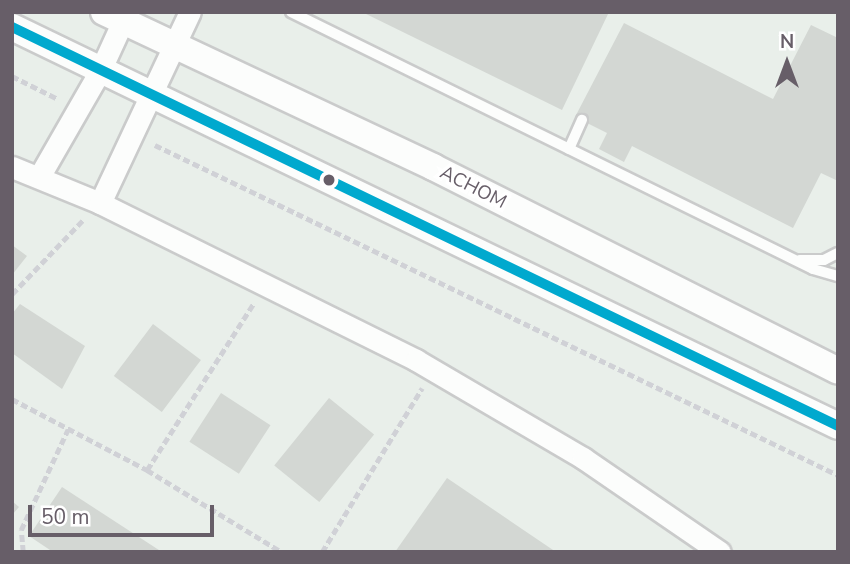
<!DOCTYPE html>
<meta charset="utf-8">
<style>
body{margin:0}
#map{position:relative;width:850px;height:564px;overflow:hidden;background:#e9efea;font-family:"Nunito Sans",sans-serif}
div>[style]{position:absolute}
[style*='--x']{left:calc(var(--x)*1px);top:calc(var(--y)*1px);width:calc(var(--w)*1px);rotate:calc(var(--a)*1deg)}
.building>*{inset:0;background:#d3d7d3;transform-origin:0 0}
.path>*{height:4.5px;margin-top:-2.25px;transform-origin:0;background:repeating-linear-gradient(90deg,#d0d1d6 0 7px,transparent 0 10.5px)}
.roads{filter:drop-shadow(2px 0 #cacbcb) drop-shadow(-2px 0 #cacbcb) drop-shadow(0 2px #cacbcb) drop-shadow(0 -2px #cacbcb)}
.service>*{height:10px;margin:-5px;padding:0 5px;transform-origin:5px;border-radius:5px;background:#fcfdfc}
.minor>*{height:21px;margin:-10.5px;padding:0 10.5px;transform-origin:10.5px;border-radius:10.5px;background:#fcfdfc}
.tertiary>*{height:26px;margin:-13px;padding:0 13px;transform-origin:13px;border-radius:13px;background:#fcfdfc}
.bus-1>*{height:10px;margin:-5px;padding:0 5px;transform-origin:5px;border-radius:5px;background:#00a9ce}
.dots>*{width:19px;height:19px;translate:-50% -50%;box-sizing:border-box;border:4px solid #fff;border-radius:50%}
span{translate:-50% -50%;white-space:nowrap;text-align:center;line-height:1.15;-webkit-text-stroke:7px #fff;paint-order:stroke}
.street-label{font-size:19px;color:#675e68}
.frame{position:absolute;inset:0;border:14px solid #675e68;pointer-events:none}
.north{position:absolute;left:752px;top:28px;width:70px;height:70px;-webkit-text-stroke:5px #fff;paint-order:stroke;rotate:0deg;font-size:19px;font-weight:700;line-height:28px;text-align:center;color:#675e68}
.north::after{content:'';display:block;margin:auto;width:24px;height:32px;background:#675e68;clip-path:polygon(50% 0,100% 100%,50% 72%,0 100%)}
.scale{position:absolute;left:28px;top:505px;width:186px;height:32px;box-sizing:border-box;border:4px solid #675e68;border-top:0;padding-left:9px;font-size:21px;line-height:24px;white-space:nowrap;color:#675e68;-webkit-text-stroke:5px #fff;paint-order:stroke}
</style>
<div id="map">
<div class="building">
<div style="clip-path:polygon(362px 12px,609px 12px,562px 110px)"></div>
<div style="clip-path:polygon(624px 23px,773px 99px,811px 25px,838px 38px,838px 181px,821px 173px,793px 228px,632px 146px,624px 162px,599px 149px,607px 133px,575px 117px)"></div>
<div style="clip-path:polygon(12px 245px,27px 256px,12px 275px)"></div>
<div style="clip-path:polygon(20px 304px,85px 346px,62px 389px,12px 353px,12px 314px)"></div>
<div style="left:153px;top:324px;width:60px;height:65px;rotate:37deg"></div>
<div style="left:221px;top:393px;width:59px;height:58px;rotate:33deg"></div>
<div style="left:329px;top:398px;width:58px;height:87px;rotate:39deg"></div>
<div style="clip-path:polygon(447px 478px,556px 552px,395px 552px)"></div>
<div style="clip-path:polygon(62px 487px,162px 552px,53px 552px,29px 536px)"></div>
<div style="clip-path:polygon(12px 501px,19px 507px,12px 515px)"></div>
</div>
<div class="path">
<div style="--x:12;--y:76;--w:51;--a:26.6"></div>
<div style="--x:155;--y:145;--w:759;--a:25.79"></div>
<div style="--x:12;--y:294;--w:104;--a:-46.2"></div>
<div style="--x:12;--y:399;--w:153;--a:27.7"></div>
<div style="--x:147;--y:470;--w:158;--a:31.3"></div>
<div style="--x:147;--y:470;--w:198;--a:-57.4"></div>
<div style="--x:23;--y:552;--w:22;--a:-95"></div>
<div style="--x:21;--y:530;--w:111;--a:-65"></div>
<div style="--x:322;--y:552;--w:192;--a:-58.6"></div>
</div>
<div class="roads">
<div class="service">
<div style="--x:291;--y:12;--w:582;--a:26.21"></div>
<div style="--x:813;--y:269;--w:26;--a:16"></div>
<div style="--x:569;--y:149;--w:32;--a:-66"></div>
<div style="--x:800;--y:260;--w:24;--a:0"></div>
<div style="--x:824;--y:260;--w:16;--a:-27"></div>
</div>
<div class="minor">
<div style="--x:12;--y:167;--w:95;--a:22.2"></div>
<div style="--x:100;--y:203;--w:353;--a:26.4"></div>
<div style="--x:416;--y:360;--w:194;--a:30.4"></div>
<div style="--x:583;--y:458;--w:166;--a:34.5"></div>
<div style="--x:39;--y:177;--w:122;--a:-60.1"></div>
<div style="--x:100;--y:71;--w:65;--a:-65.4"></div>
<div style="--x:100;--y:203;--w:211;--a:-64.8"></div>
</div>
<div class="tertiary">
<div style="--x:104;--y:12;--w:364;--a:25.2"></div>
<div style="--x:433;--y:167;--w:453;--a:26.7"></div>
<div style="--x:12;--y:27;--w:917;--a:25.78"></div>
</div>
</div>
<div class="bus-1">
<div style="--x:12;--y:27;--w:917;--a:25.78"></div>
</div>
<div class="dots">
<div style="left:329px;top:180px;background:#675e68"></div>
</div>
<div class="street-label">
<span style="left:473px;top:188px;rotate:27deg">АСНОМ</span>
</div>
<div class="frame"></div>
<div class="north">N</div>
<div class="scale">50 m</div>
</div>
